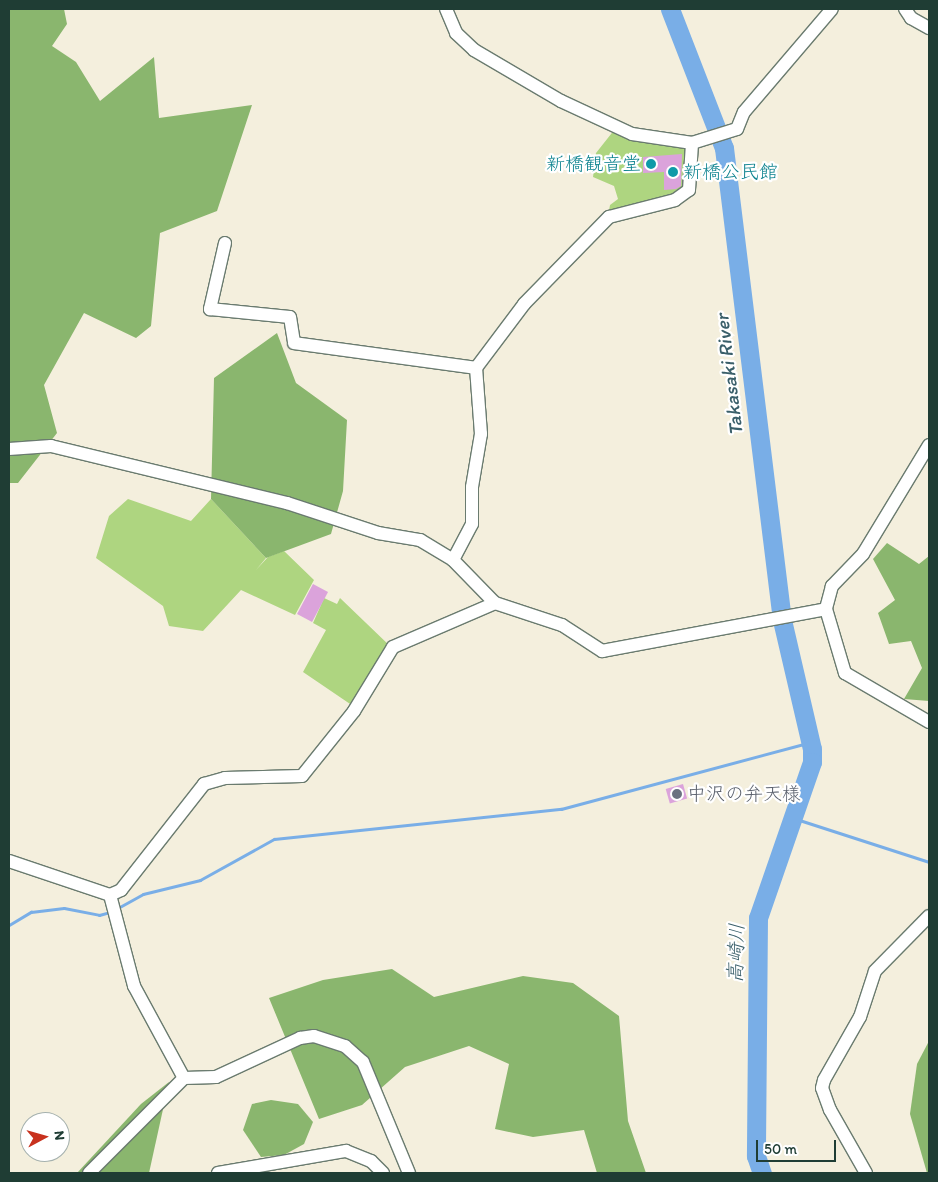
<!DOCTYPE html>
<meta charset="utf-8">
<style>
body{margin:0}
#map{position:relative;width:938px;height:1182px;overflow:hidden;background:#f4efdd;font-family:Itim,"Klee One",sans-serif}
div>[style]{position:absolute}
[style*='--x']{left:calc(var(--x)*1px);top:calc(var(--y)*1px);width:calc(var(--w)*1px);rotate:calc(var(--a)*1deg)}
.green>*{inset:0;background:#aed580}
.forest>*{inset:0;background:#8ab66e}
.stream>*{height:3px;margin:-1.5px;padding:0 1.5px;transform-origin:1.5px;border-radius:1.5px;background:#79aee7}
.river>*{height:19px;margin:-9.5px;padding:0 9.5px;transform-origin:9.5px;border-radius:9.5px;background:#79aee7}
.building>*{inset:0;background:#dba3db;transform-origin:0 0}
.roads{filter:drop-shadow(1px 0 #6a7b6f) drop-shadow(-1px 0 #6a7b6f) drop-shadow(0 1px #6a7b6f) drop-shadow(0 -1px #6a7b6f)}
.minor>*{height:12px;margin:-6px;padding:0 6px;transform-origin:6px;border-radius:6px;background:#fff}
.dots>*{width:14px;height:14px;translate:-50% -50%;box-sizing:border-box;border:2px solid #fff;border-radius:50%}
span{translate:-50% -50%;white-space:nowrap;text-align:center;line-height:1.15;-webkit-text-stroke:4.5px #fff;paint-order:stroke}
.culture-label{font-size:19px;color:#0d838f}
.right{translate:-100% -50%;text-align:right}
.left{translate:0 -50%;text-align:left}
.worship-label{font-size:19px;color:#5b616d}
.water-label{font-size:20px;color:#3a5f6a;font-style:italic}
.frame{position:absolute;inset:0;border:10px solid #1f3d34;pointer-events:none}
.north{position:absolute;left:20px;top:1112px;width:50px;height:50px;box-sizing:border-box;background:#fff;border:1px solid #a5b1ae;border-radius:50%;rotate:84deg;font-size:14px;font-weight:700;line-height:20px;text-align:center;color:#1f3d34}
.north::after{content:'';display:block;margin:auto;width:18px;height:22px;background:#c8321e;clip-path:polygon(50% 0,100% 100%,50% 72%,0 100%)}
.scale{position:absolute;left:756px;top:1140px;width:80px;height:22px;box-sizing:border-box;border:2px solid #1f3d34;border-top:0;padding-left:6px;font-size:15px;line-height:18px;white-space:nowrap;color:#1f3d34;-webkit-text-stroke:4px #fff;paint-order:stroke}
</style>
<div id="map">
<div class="green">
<div style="clip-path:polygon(615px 129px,690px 145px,687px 189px,675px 198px,608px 216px,610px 205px,618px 199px,614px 186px,593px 177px,596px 153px)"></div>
<div style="clip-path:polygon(128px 499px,191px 521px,211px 499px,266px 558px,256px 570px,268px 557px,284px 551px,314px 580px,295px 615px,241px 590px,203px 631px,169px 626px,163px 606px,96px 558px,109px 516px)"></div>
<div style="clip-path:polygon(324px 598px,337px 604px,340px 598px,391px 647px,356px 708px,303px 672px,326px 630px,313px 623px)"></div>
</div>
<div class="forest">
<div style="clip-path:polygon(9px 9px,64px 9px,67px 24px,52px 46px,76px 62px,100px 101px,154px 57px,159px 118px,252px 105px,217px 211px,160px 233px,151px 326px,136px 338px,84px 313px,44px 385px,57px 433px,18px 483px,9px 483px)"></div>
<div style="clip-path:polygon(277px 333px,296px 383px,347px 420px,343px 491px,331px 534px,266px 558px,211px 499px,214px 378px)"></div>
<div style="clip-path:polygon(887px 543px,919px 564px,929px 556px,929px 701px,904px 699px,922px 668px,911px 641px,889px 644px,878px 613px,895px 600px,873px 559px)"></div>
<div style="clip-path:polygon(392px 969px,434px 997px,523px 976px,573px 983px,619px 1016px,628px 1121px,646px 1173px,597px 1173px,584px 1130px,533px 1137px,495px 1129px,509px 1064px,469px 1046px,405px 1067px,362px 1105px,319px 1119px,269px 998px,323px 980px)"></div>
<div style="clip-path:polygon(929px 1041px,929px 1173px,927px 1173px,910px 1114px,917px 1064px)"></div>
<div style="clip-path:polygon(169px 1082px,149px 1173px,77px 1173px,141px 1104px)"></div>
<div style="clip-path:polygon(271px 1100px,298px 1104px,313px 1122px,304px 1144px,284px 1155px,261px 1157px,243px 1130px,252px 1104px)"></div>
</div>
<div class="stream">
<div style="--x:793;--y:818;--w:143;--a:17.9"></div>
<div style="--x:116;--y:909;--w:31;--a:-29"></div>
<div style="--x:143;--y:894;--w:59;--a:-13.8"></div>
<div style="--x:200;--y:880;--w:85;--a:-29"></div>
<div style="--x:274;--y:839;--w:289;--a:-6"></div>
<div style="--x:561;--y:809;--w:259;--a:-15"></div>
<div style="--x:9;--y:925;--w:26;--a:-31"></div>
<div style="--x:31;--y:912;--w:33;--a:-7"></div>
<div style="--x:64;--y:908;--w:36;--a:11"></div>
<div style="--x:99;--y:915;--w:11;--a:-15"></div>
</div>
<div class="river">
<div style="--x:670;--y:9;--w:149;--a:68.8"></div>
<div style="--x:724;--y:148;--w:476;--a:83"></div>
<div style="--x:782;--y:620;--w:132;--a:76.9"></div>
<div style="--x:812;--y:749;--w:13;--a:90"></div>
<div style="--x:812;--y:762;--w:165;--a:109.1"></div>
<div style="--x:758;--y:918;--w:238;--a:90.5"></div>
<div style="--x:756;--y:1156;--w:18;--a:71"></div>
</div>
<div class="building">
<div style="clip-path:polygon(682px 154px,681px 186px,676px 189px,664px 190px,664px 172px,643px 173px,643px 157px)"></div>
<div style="left:313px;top:584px;width:17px;height:34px;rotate:28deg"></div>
<div style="left:683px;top:784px;width:15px;height:18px;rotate:74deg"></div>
</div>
<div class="roads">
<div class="minor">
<div style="--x:446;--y:9;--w:26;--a:67"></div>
<div style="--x:456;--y:33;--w:25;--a:43"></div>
<div style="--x:474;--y:50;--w:101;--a:30.4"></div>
<div style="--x:561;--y:101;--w:78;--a:24.9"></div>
<div style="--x:632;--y:134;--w:61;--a:8.5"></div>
<div style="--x:692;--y:143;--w:47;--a:-17.3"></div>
<div style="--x:737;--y:129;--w:18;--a:-68"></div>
<div style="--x:744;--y:112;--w:135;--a:-49.5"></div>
<div style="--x:905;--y:9;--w:11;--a:56"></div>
<div style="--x:911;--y:18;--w:21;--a:29"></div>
<div style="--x:225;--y:243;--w:68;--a:102.8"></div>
<div style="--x:210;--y:309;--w:80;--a:5.7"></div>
<div style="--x:290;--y:317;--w:26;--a:81"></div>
<div style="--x:294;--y:343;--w:184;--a:7.8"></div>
<div style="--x:929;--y:445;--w:127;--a:121.2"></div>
<div style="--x:863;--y:554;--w:45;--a:134.1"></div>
<div style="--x:832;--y:586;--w:24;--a:105"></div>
<div style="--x:826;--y:609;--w:67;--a:73.5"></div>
<div style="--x:845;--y:673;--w:97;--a:30.3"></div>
<div style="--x:9;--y:449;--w:42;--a:-4.1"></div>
<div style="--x:51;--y:446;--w:243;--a:13.6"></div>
<div style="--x:287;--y:503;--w:96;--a:18.2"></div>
<div style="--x:378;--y:533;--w:43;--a:9.5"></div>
<div style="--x:420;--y:540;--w:39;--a:31"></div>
<div style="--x:453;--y:560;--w:60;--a:45.7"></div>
<div style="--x:495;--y:603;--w:71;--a:18.2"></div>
<div style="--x:562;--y:625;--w:48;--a:33"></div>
<div style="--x:602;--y:651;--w:228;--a:-10.6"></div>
<div style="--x:453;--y:560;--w:41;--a:-62.2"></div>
<div style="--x:472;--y:524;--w:37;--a:-90"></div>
<div style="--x:472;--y:487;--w:54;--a:-80.4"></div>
<div style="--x:481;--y:434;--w:66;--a:-94.3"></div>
<div style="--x:476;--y:368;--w:80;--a:-53.1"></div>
<div style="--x:524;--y:304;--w:122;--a:-45.7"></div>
<div style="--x:609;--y:217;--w:68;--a:-14.4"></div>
<div style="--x:675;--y:200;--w:17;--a:-36"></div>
<div style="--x:689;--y:190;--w:47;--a:-86.3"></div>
<div style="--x:9;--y:861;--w:107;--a:18.6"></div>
<div style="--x:110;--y:895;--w:12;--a:-24"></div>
<div style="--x:121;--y:890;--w:135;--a:-51.9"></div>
<div style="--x:204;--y:784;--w:22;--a:-16"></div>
<div style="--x:225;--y:778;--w:77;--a:-1.5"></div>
<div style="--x:302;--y:776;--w:83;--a:-51.3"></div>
<div style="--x:354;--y:711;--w:75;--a:-58.6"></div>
<div style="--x:393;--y:647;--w:111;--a:-23.3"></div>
<div style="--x:110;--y:895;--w:94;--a:75.2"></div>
<div style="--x:134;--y:986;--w:105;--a:61.5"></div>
<div style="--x:184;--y:1078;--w:32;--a:-2"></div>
<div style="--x:216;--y:1077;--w:93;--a:-24.9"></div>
<div style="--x:300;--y:1038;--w:14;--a:-8"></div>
<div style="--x:314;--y:1036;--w:33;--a:18"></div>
<div style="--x:345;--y:1046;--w:24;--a:42"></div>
<div style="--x:363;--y:1062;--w:120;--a:67.5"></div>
<div style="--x:89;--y:1173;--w:134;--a:-45"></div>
<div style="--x:218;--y:1173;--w:130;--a:-9.8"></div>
<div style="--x:346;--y:1151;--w:27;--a:22"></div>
<div style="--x:371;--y:1161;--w:17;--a:45"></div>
<div style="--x:866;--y:1173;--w:73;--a:-119.7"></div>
<div style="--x:830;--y:1110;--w:23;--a:-110"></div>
<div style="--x:822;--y:1088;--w:8;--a:-76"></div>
<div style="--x:824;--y:1080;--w:73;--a:-60.3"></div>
<div style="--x:860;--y:1017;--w:48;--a:-71.9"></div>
<div style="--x:875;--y:971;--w:77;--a:-45.5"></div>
</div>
</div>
<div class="dots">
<div style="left:651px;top:164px;background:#0f9aa8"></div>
<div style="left:673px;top:172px;background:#0f9aa8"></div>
<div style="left:677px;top:794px;background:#6b7280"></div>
</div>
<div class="culture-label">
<span class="right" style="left:641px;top:164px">新橋観音堂</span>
<span class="left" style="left:683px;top:172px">新橋公民館</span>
</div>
<div class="worship-label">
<span class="left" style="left:687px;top:794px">中沢の弁天様</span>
</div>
<div class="water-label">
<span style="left:729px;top:375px;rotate:-97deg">Takasaki River</span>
<span style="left:736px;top:953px;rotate:-88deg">高崎川</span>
</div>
<div class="frame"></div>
<div class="north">N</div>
<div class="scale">50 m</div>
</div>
